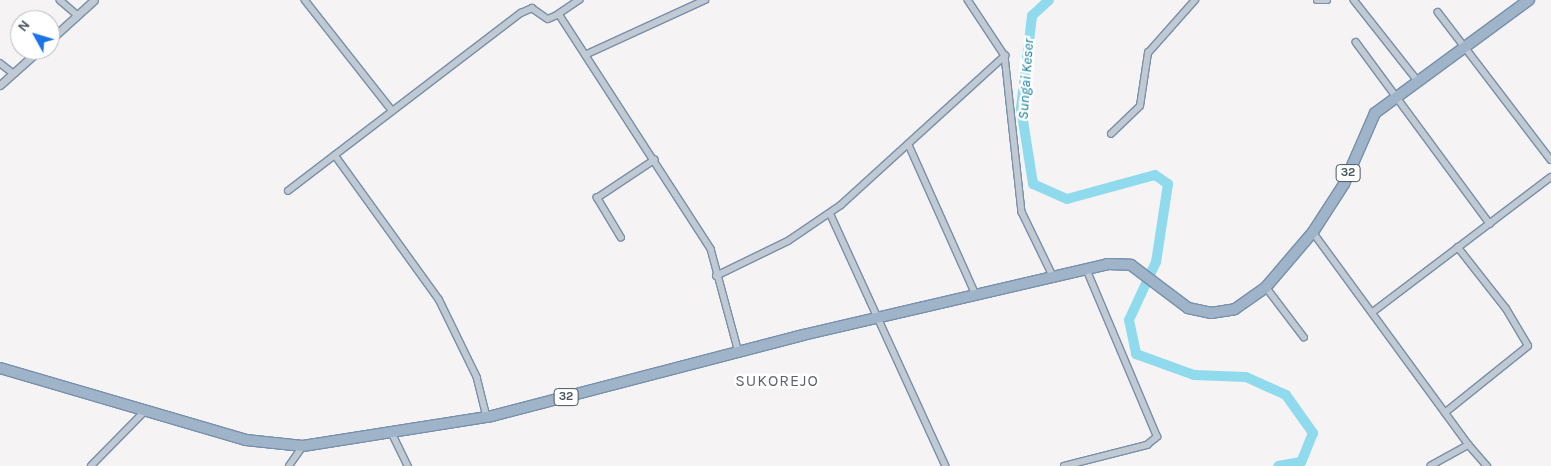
<!DOCTYPE html>
<style>
body{margin:0}
#map{position:relative;width:1551px;height:466px;overflow:hidden;background:#f5f3f3;font-family:Karla,sans-serif}
div>[style]{position:absolute}
[style*='--x']{left:calc(var(--x)*1px);top:calc(var(--y)*1px);width:calc(var(--w)*1px);rotate:calc(var(--a)*1deg)}
.river>*{height:10px;margin:-5px;padding:0 5px;transform-origin:5px;border-radius:5px;background:#90daee}
.roads{filter:drop-shadow(1px 0 #7690ad) drop-shadow(-1px 0 #7690ad) drop-shadow(0 1px #7690ad) drop-shadow(0 -1px #7690ad)}
.minor>*{height:5.5px;margin:-2.75px;padding:0 2.75px;transform-origin:2.75px;border-radius:2.75px;background:#c1cad2}
.tertiary>*{height:7px;margin:-3.5px;padding:0 3.5px;transform-origin:3.5px;border-radius:3.5px;background:#c1cad2}
.trunk>*{height:10px;margin:-5px;padding:0 5px;transform-origin:5px;border-radius:5px;background:#9fb4c9}
span{translate:-50% -50%;white-space:nowrap;text-align:center;line-height:1.15;-webkit-text-stroke:5px #fff;paint-order:stroke}
.shield-label span{padding:1px 4px;background:#fff;border:1px solid;border-radius:4px;-webkit-text-stroke-width:0}
.shield-label{font-size:12px;color:#4a5661;font-weight:700}
.water-label{font-size:15px;color:#0c7c9b;font-style:italic}
.quarter-label{font-size:16px;color:#5f6368;letter-spacing:1px}
.north{position:absolute;left:10px;top:10px;width:50px;height:50px;box-sizing:border-box;background:#fff;border:1px solid #b7bbc0;border-radius:50%;rotate:309deg;font-size:14px;font-weight:700;line-height:20px;text-align:center;color:#4a5661}
.north::after{content:'';display:block;margin:auto;width:18px;height:22px;background:#1a73e8;clip-path:polygon(50% 0,100% 100%,50% 72%,0 100%)}
</style>
<div id="map">
<div class="river">
<div style="--x:1049;--y:0;--w:23;--a:137"></div>
<div style="--x:1032;--y:16;--w:93;--a:96.8"></div>
<div style="--x:1021;--y:108;--w:77;--a:81"></div>
<div style="--x:1033;--y:184;--w:37;--a:24"></div>
<div style="--x:1067;--y:199;--w:91;--a:-15.3"></div>
<div style="--x:1155;--y:175;--w:16;--a:35"></div>
<div style="--x:1168;--y:184;--w:79;--a:98.7"></div>
<div style="--x:1156;--y:262;--w:64;--a:115"></div>
<div style="--x:1129;--y:320;--w:35;--a:78"></div>
<div style="--x:1136;--y:354;--w:62;--a:19.9"></div>
<div style="--x:1194;--y:375;--w:52;--a:2.2"></div>
<div style="--x:1246;--y:377;--w:44;--a:24.2"></div>
<div style="--x:1286;--y:395;--w:47;--a:54.6"></div>
<div style="--x:1313;--y:433;--w:31;--a:112"></div>
<div style="--x:1301;--y:462;--w:23;--a:170"></div>
</div>
<div class="roads">
<div class="minor">
<div style="--x:60;--y:0;--w:23;--a:41"></div>
<div style="--x:305;--y:0;--w:139;--a:51.7"></div>
<div style="--x:580;--y:0;--w:25;--a:146"></div>
<div style="--x:559;--y:14;--w:280;--a:57.1"></div>
<div style="--x:711;--y:249;--w:108;--a:74.9"></div>
<div style="--x:968;--y:0;--w:67;--a:56.5"></div>
<div style="--x:1005;--y:56;--w:157;--a:83.8"></div>
<div style="--x:1022;--y:212;--w:73;--a:64.1"></div>
<div style="--x:1317;--y:0;--w:10;--a:0"></div>
<div style="--x:1354;--y:0;--w:103;--a:51.7"></div>
<div style="--x:1438;--y:12;--w:186;--a:52.6"></div>
<div style="--x:1356;--y:42;--w:226;--a:53.6"></div>
<div style="--x:585;--y:55;--w:132;--a:-24.6"></div>
<div style="--x:0;--y:63;--w:16;--a:38"></div>
<div style="--x:1111;--y:134;--w:40;--a:-44"></div>
<div style="--x:1140;--y:106;--w:54;--a:-81.4"></div>
<div style="--x:1148;--y:53;--w:71;--a:-48.4"></div>
<div style="--x:909;--y:145;--w:164;--a:65.9"></div>
<div style="--x:335;--y:155;--w:178;--a:54.2"></div>
<div style="--x:439;--y:299;--w:87;--a:64"></div>
<div style="--x:477;--y:377;--w:41;--a:76"></div>
<div style="--x:288;--y:191;--w:293;--a:-37.4"></div>
<div style="--x:521;--y:13;--w:12;--a:-24"></div>
<div style="--x:532;--y:8;--w:19;--a:35"></div>
<div style="--x:548;--y:19;--w:12;--a:-24"></div>
<div style="--x:830;--y:213;--w:278;--a:65.4"></div>
<div style="--x:1313;--y:232;--w:264;--a:53.8"></div>
<div style="--x:1469;--y:445;--w:43;--a:151.1"></div>
<div style="--x:621;--y:238;--w:47;--a:-121"></div>
<div style="--x:597;--y:198;--w:69;--a:-33.7"></div>
<div style="--x:716;--y:276;--w:80;--a:-25.9"></div>
<div style="--x:788;--y:241;--w:64;--a:-34.2"></div>
<div style="--x:841;--y:205;--w:222;--a:-42.3"></div>
<div style="--x:1266;--y:287;--w:63;--a:52.8"></div>
<div style="--x:1373;--y:312;--w:223;--a:-37.2"></div>
<div style="--x:1446;--y:412;--w:105;--a:-38.8"></div>
<div style="--x:1528;--y:346;--w:43;--a:-120.7"></div>
<div style="--x:1506;--y:309;--w:78;--a:-128.2"></div>
<div style="--x:392;--y:433;--w:37;--a:64"></div>
<div style="--x:1469;--y:445;--w:28;--a:49"></div>
<div style="--x:91;--y:466;--w:77;--a:-45.5"></div>
<div style="--x:289;--y:466;--w:24;--a:-55"></div>
<div style="--x:1064;--y:466;--w:86;--a:-14.2"></div>
<div style="--x:1147;--y:445;--w:13;--a:-39"></div>
<div style="--x:1157;--y:437;--w:182;--a:-112.9"></div>
</div>
<div class="tertiary">
<div style="--x:50;--y:40;--w:59;--a:-42.3"></div>
<div style="--x:0;--y:85;--w:52;--a:-41.9"></div>
</div>
<div class="trunk">
<div style="--x:0;--y:368;--w:256;--a:16.3"></div>
<div style="--x:246;--y:440;--w:57;--a:6"></div>
<div style="--x:303;--y:446;--w:191;--a:-9"></div>
<div style="--x:492;--y:416;--w:321;--a:-14.6"></div>
<div style="--x:803;--y:335;--w:312;--a:-13.1"></div>
<div style="--x:1107;--y:264;--w:24;--a:2"></div>
<div style="--x:1131;--y:265;--w:71;--a:37"></div>
<div style="--x:1188;--y:308;--w:24;--a:12"></div>
<div style="--x:1211;--y:313;--w:24;--a:-9"></div>
<div style="--x:1235;--y:309;--w:38;--a:-35"></div>
<div style="--x:1266;--y:287;--w:72;--a:-49.5"></div>
<div style="--x:1313;--y:232;--w:57;--a:-57.1"></div>
<div style="--x:1344;--y:184;--w:77;--a:-66.4"></div>
<div style="--x:1375;--y:113;--w:191;--a:-36.3"></div>
</div>
</div>
<div class="shield-label">
<span style="left:1348px;top:173px">32</span>
<span style="left:566px;top:397px">32</span>
</div>
<div class="water-label">
<span style="left:1026px;top:79px;rotate:-86deg">Sungai Keser</span>
</div>
<div class="quarter-label">
<span style="left:777px;top:381px">SUKOREJO</span>
</div>
<div class="north">N</div>
</div>
